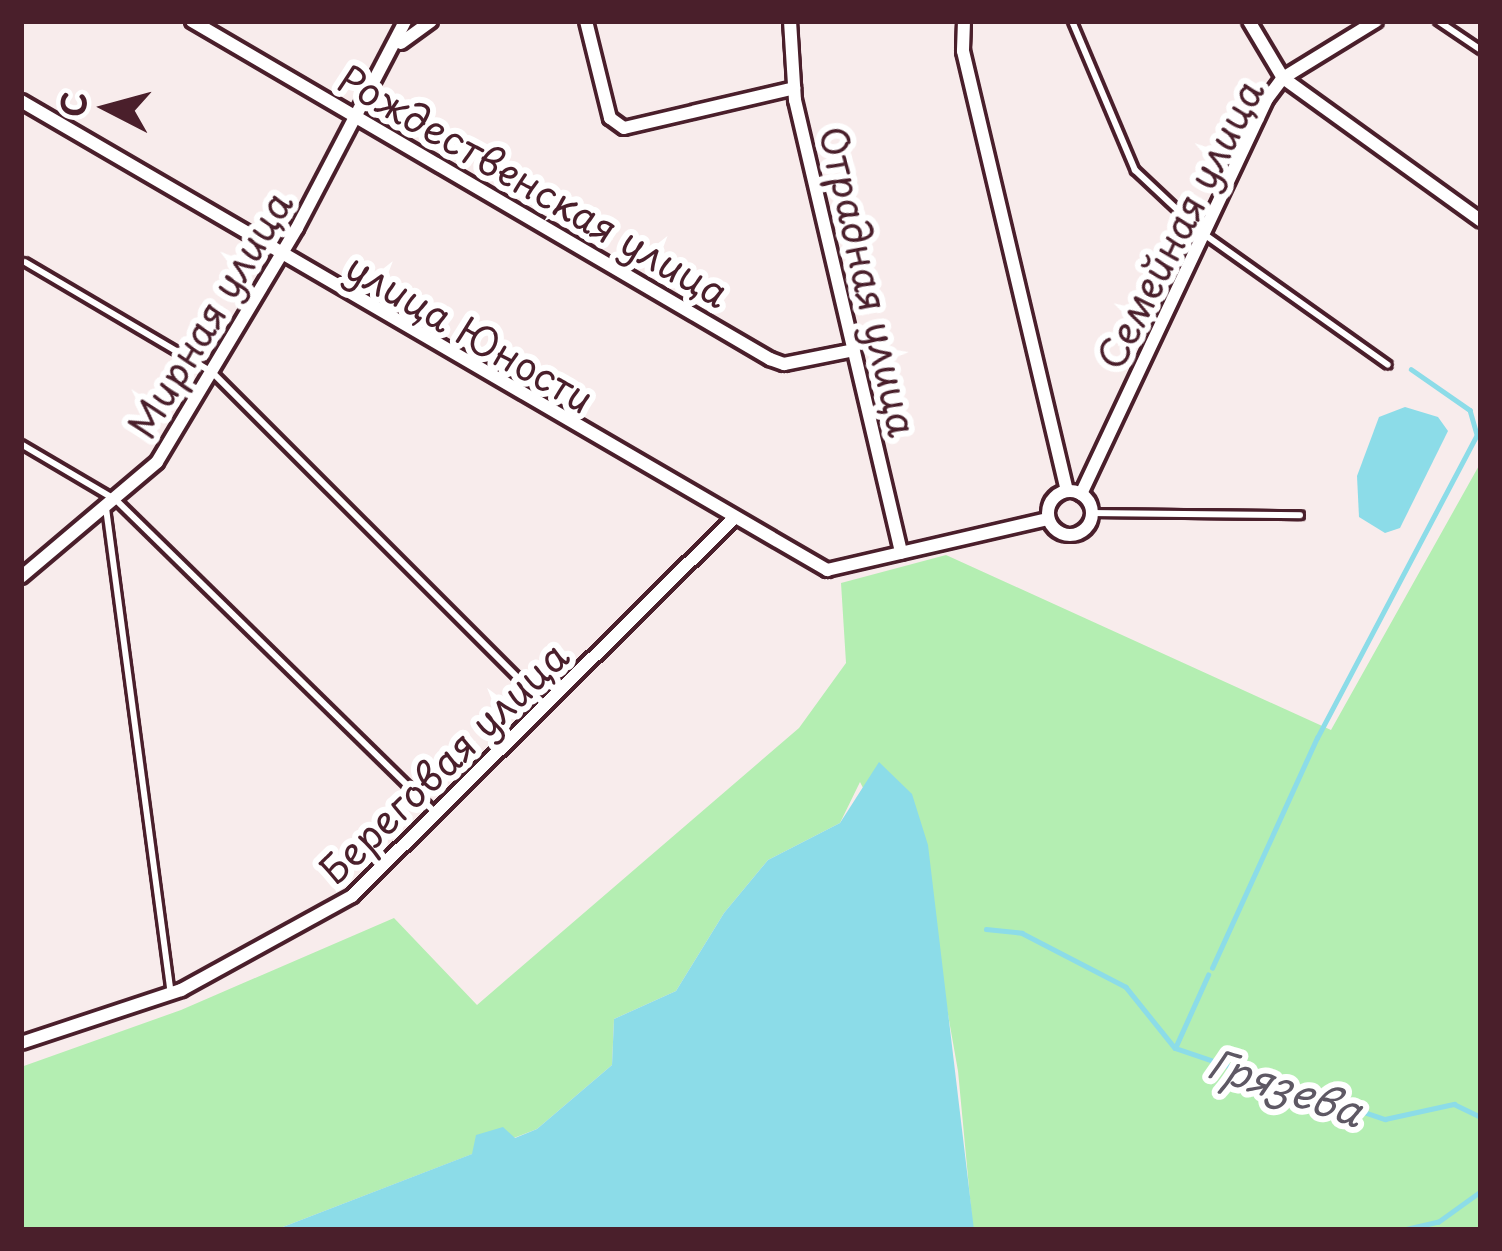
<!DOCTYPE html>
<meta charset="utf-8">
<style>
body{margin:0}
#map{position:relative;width:1502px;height:1251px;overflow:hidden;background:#f8ecec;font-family:"Playpen Sans",sans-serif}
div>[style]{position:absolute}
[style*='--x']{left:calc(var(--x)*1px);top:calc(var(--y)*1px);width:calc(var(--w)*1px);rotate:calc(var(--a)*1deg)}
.green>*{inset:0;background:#b4eeb2}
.water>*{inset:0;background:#8cdce8}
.stream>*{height:4.5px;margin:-2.25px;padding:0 2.25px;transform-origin:2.25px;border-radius:2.25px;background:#8cdce8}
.roads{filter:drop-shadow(3px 0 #4a1f2b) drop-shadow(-3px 0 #4a1f2b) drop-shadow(0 3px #4a1f2b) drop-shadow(0 -3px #4a1f2b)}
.lane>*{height:6px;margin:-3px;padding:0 3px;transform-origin:3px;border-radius:3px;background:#fff}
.street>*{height:12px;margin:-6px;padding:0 6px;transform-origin:6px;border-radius:6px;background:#fff}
.street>.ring{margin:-6px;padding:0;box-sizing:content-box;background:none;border:12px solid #fff;border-radius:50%}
span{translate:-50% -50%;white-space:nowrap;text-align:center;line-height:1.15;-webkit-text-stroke:12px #fff;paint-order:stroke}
.street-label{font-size:39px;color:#4a1f2b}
.water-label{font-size:42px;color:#5e5864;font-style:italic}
.frame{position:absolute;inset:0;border:24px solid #4a1f2b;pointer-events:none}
.north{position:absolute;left:48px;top:48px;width:120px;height:120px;-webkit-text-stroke:9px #fff;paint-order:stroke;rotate:276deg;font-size:33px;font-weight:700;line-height:48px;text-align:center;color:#4a1f2b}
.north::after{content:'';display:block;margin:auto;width:42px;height:54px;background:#4a1f2b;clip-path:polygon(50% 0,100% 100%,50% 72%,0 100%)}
</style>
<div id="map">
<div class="green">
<div style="clip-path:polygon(1481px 462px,1481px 1230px,973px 1230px,958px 1071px,932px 924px,860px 782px,840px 823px,768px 860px,724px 913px,676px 991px,614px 1019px,612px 1065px,537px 1129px,275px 1230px,21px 1230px,21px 1067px,181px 1010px,394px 918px,477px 1005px,799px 728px,846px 663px,841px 583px,946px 555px,1331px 730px)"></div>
</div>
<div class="water">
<div style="clip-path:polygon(1405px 407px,1438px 417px,1448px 431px,1400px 528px,1385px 533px,1359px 517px,1357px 476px,1379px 417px)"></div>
<div style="clip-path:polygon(879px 762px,912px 794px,928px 845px,974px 1230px,275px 1230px,472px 1154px,476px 1135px,503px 1127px,515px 1138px,537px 1129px,612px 1065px,614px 1019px,676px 991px,724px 913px,768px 860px,840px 823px)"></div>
</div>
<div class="stream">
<div style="--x:1411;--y:369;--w:72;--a:34.8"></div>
<div style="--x:1470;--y:410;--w:25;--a:74"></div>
<div style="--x:986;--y:929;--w:36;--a:6"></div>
<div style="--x:1022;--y:933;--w:117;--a:27.4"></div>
<div style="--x:1126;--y:987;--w:78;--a:51.2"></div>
<div style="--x:1175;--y:1048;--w:222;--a:18.7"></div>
<div style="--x:1385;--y:1119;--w:71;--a:-12.3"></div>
<div style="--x:1454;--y:1104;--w:30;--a:26"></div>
<div style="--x:1212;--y:968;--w:253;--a:-65.5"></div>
<div style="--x:1317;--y:738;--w:352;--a:-62.2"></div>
<div style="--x:1176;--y:1046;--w:78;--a:-65.7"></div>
<div style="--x:1402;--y:1230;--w:37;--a:-13"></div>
<div style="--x:1438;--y:1222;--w:53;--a:-35.8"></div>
</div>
<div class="roads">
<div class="lane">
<div style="--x:1072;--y:21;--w:162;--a:67.1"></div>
<div style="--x:1135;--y:170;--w:91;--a:43.2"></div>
<div style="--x:1201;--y:232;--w:229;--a:35.4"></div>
<div style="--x:1438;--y:21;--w:52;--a:34"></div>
<div style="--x:25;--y:262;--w:217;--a:30.5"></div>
<div style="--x:212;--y:372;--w:470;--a:45"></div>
<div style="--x:21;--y:444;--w:110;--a:30.5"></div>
<div style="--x:116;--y:500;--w:446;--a:44.4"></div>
<div style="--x:106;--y:508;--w:486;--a:82.4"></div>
<div style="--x:1092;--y:513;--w:208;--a:0.6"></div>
</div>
<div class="street">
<div style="--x:192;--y:21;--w:670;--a:30.32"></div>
<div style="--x:770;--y:359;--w:15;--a:20"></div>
<div style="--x:784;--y:364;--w:71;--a:-11.3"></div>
<div style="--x:586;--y:21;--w:100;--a:76.1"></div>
<div style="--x:610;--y:118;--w:17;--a:36"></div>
<div style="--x:624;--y:128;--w:175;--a:-13.2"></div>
<div style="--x:790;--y:21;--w:79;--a:86.4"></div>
<div style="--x:795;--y:100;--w:465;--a:76.8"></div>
<div style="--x:964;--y:21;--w:30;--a:92"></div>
<div style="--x:963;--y:51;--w:452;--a:76.7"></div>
<div style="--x:1249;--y:21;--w:66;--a:59.2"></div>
<div style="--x:1283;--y:78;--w:244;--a:35.8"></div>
<div style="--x:401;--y:43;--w:37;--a:-36"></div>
<div style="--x:21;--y:101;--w:933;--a:30.19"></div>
<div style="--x:827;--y:570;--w:227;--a:-13"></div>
<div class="ring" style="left:1048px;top:491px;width:32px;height:32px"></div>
<div style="--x:1081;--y:494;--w:437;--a:-64.8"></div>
<div style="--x:1267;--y:99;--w:26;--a:-53"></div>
<div style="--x:1283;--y:78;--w:109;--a:-31.5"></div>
<div style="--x:21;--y:577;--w:178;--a:-40.2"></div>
<div style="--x:157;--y:462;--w:273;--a:-59.1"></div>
<div style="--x:297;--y:228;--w:233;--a:-62.4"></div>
<div style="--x:21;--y:1043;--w:169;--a:-18.3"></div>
<div style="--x:181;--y:990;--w:195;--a:-28.8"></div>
<div style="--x:352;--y:896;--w:537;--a:-44.7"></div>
</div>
</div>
<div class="street-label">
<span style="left:534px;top:185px;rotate:30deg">Рождественская улица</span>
<span style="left:1179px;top:224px;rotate:-63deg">Семейная улица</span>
<span style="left:869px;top:281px;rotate:77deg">Отрадная улица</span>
<span style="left:209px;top:314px;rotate:-59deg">Мирная улица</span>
<span style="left:470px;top:332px;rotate:30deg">улица Юности</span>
<span style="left:443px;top:762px;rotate:-44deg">Береговая улица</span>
</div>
<div class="water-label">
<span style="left:1286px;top:1086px;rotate:19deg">Грязева</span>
</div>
<div class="frame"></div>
<div class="north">С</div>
</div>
